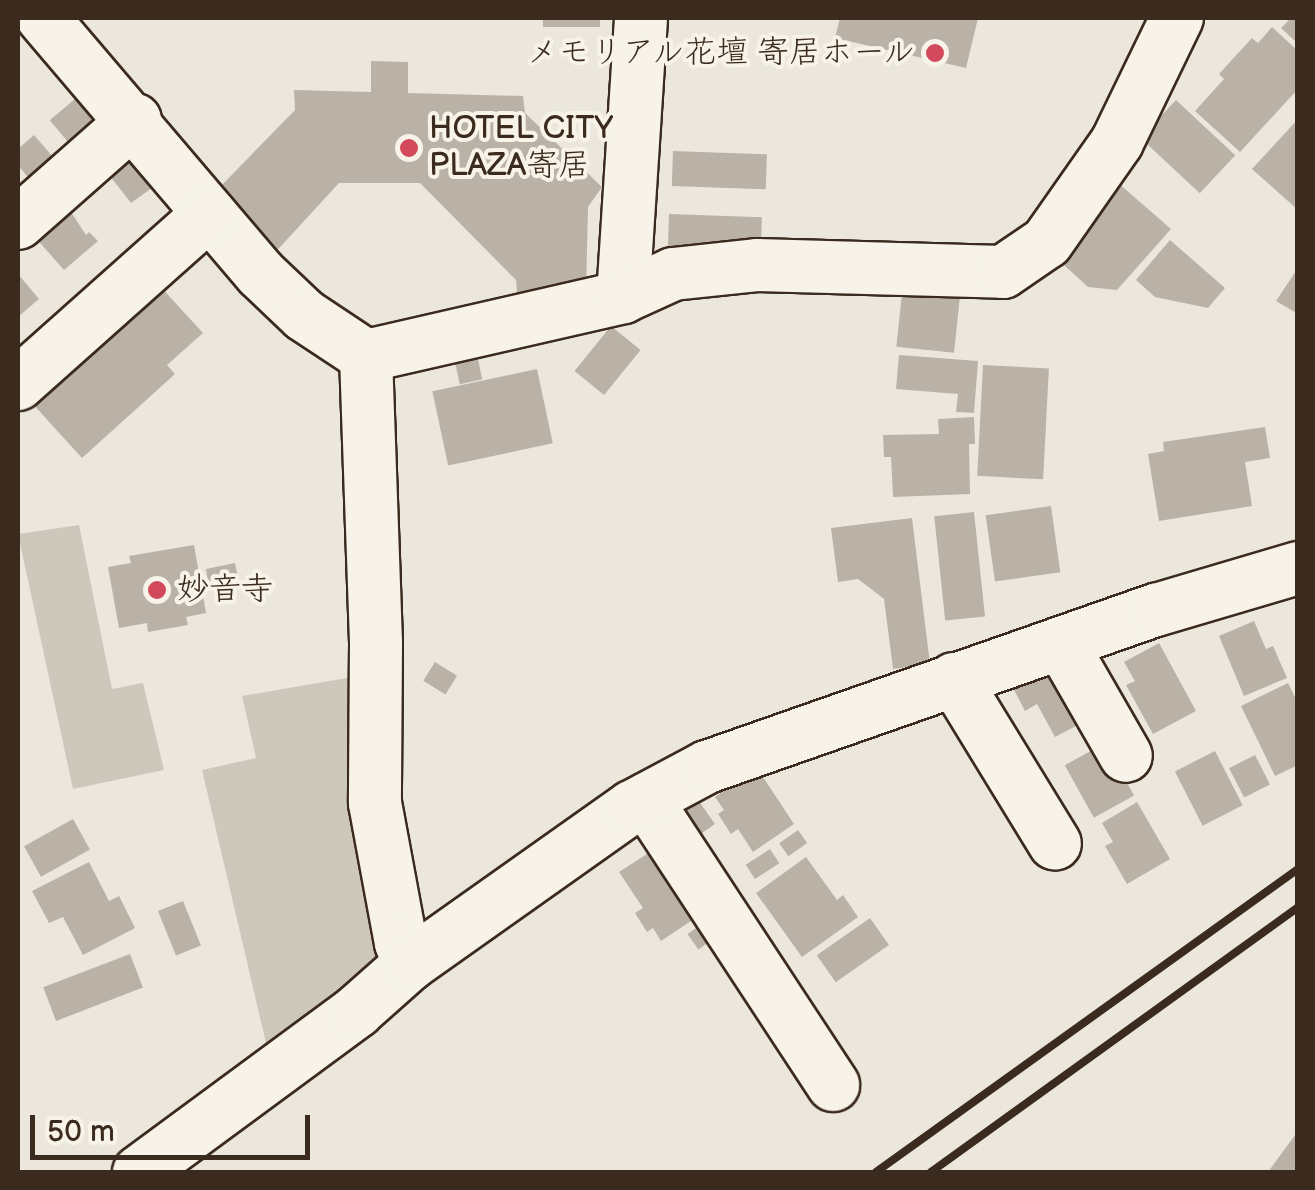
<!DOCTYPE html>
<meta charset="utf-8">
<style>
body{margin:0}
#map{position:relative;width:1315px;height:1190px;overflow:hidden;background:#ece7dc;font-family:"Balsamiq Sans","Klee One",sans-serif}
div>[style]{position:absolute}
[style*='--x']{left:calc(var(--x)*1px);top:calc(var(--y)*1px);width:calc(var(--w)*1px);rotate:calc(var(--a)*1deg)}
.green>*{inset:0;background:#cec8bc}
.building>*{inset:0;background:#bab2a7;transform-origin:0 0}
.roads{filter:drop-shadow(2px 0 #3b2a1e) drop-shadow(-2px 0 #3b2a1e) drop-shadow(0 2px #3b2a1e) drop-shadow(0 -2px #3b2a1e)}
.minor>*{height:52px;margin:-26px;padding:0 26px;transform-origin:26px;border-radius:26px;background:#f7f3e8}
.rail>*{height:8px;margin:-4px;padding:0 4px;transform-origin:4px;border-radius:4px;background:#3b2a1e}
.dots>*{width:28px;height:28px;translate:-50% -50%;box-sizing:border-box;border:5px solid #f7f3e8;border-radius:50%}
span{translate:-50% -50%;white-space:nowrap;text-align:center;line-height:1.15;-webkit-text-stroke:8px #f7f3e8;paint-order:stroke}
.poi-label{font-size:32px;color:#3b2a1e}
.right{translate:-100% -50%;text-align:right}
.left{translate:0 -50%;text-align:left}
.frame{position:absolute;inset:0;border:20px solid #3b2a1e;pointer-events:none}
.scale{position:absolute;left:30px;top:1115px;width:280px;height:45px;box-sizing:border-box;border:5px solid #3b2a1e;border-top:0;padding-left:12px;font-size:30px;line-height:35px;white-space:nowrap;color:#3b2a1e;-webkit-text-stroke:8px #f7f3e8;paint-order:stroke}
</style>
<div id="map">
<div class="green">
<div style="clip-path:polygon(79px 525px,112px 689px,143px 683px,164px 770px,73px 789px,18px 534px)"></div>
<div style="clip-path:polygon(364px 675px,393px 963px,269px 1056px,202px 770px,256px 758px,242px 696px)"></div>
</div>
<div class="building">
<div style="left:543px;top:18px;width:57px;height:9px"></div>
<div style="clip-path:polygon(840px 18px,978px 18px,966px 68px,835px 38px)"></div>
<div style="clip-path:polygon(1291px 18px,1298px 18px,1298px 44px,1281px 28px)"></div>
<div style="clip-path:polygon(1272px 27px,1298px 51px,1298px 89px,1240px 152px,1195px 111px,1224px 79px,1219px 74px,1252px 38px,1258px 43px)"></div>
<div style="clip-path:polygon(371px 61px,408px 62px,408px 93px,523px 96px,525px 113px,602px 187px,588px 207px,586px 292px,517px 292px,516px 280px,420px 183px,339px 183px,270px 258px,246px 235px,256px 224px,221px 186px,295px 110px,294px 90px,371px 92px)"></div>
<div style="left:75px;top:99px;width:40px;height:33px;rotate:50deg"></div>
<div style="left:1176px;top:100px;width:81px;height:52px;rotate:43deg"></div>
<div style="clip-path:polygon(1298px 119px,1298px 210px,1252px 169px)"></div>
<div style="clip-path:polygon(34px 135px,59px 164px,34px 185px,18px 165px,18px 149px)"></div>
<div style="clip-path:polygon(137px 148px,156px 185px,131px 203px,106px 171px)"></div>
<div style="left:673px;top:151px;width:94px;height:35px;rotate:2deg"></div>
<div style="clip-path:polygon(1117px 182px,1171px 229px,1117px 290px,1088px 287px,1052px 254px)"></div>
<div style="clip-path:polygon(67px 206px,86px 235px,89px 232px,98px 241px,64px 270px,33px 235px)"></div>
<div style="left:669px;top:214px;width:93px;height:36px;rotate:2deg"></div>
<div style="clip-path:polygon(1170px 240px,1225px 288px,1208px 308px,1155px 297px,1136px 280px)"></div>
<div style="clip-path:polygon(1298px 268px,1298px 314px,1276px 301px)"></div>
<div style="clip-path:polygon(18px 274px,39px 299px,18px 317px)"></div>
<div style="clip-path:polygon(159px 285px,203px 333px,167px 365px,175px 374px,82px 458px,30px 401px)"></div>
<div style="left:902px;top:293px;width:58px;height:54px;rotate:6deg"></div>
<div style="left:611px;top:326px;width:38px;height:58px;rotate:39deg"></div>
<div style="left:476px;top:350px;width:30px;height:23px;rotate:78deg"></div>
<div style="clip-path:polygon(899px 355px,978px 361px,974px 413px,956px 412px,958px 394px,896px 389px)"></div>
<div style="left:983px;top:365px;width:66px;height:111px;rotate:3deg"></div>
<div style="left:537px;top:369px;width:76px;height:107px;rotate:78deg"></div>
<div style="clip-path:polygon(974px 417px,975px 444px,969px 444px,970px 494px,893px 497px,891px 457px,884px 457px,883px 435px,939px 434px,938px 419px)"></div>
<div style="clip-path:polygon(1265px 427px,1270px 458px,1245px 462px,1252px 506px,1159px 521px,1148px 454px,1164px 451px,1163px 442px)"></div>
<div style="left:1051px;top:506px;width:67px;height:66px;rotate:82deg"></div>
<div style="left:974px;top:512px;width:105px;height:40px;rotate:84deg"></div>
<div style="clip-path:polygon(912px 518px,930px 664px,893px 669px,884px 599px,858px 579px,838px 582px,831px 528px)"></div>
<div style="clip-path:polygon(194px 545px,206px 613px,186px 617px,188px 625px,148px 632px,147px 623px,119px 628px,108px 567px,131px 563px,129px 556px)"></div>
<div style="clip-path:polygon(235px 563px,239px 583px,233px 584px,235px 591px,216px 594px,215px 587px,209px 588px,206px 569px)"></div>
<div style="clip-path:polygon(1254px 621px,1266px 649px,1273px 646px,1287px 678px,1244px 696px,1219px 636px)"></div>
<div style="clip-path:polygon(1159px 643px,1196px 711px,1153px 734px,1126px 685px,1135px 681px,1124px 662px)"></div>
<div style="clip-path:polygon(1060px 655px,1093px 717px,1055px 737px,1037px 704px,1025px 711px,1010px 682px)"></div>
<div style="left:435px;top:662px;width:26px;height:22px;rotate:32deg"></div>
<div style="clip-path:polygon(1288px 683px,1298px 703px,1298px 765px,1275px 776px,1241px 706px)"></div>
<div style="left:1105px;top:743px;width:60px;height:46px;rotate:61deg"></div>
<div style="left:1215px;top:751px;width:61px;height:45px;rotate:63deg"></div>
<div style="left:1255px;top:755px;width:33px;height:29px;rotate:63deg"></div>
<div style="clip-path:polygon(757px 768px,794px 824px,753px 852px,738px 829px,731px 834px,718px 814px,724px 810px,715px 797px)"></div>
<div style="left:696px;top:797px;width:33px;height:30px;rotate:55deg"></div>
<div style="clip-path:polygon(1137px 802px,1170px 859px,1127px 884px,1105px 846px,1113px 842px,1102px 823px)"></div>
<div style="left:73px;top:819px;width:35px;height:56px;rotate:61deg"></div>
<div style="left:798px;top:830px;width:16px;height:23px;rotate:55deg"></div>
<div style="clip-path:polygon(658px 847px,703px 913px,661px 941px,653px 928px,647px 932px,635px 913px,643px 908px,619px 872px)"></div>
<div style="left:770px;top:849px;width:17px;height:29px;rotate:57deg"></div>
<div style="clip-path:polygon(806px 857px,837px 900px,843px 895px,858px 917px,802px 957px,756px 893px)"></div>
<div style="clip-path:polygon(89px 862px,109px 901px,119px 896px,135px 928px,83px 955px,63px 917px,49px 923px,32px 891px)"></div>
<div style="left:183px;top:901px;width:48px;height:27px;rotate:68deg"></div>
<div style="left:870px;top:918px;width:33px;height:65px;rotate:55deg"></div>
<div style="left:703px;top:923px;width:19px;height:19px;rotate:55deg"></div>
<div style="left:130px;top:954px;width:36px;height:93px;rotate:69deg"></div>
<div style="clip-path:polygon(1298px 1131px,1298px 1172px,1268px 1172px)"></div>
</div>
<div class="roads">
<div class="minor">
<div style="--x:43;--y:18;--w:336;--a:49.6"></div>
<div style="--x:261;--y:274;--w:59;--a:43.6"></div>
<div style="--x:304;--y:315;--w:74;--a:33.5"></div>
<div style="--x:366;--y:356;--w:288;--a:88"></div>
<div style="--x:376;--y:644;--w:159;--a:90.4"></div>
<div style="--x:375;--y:803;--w:142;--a:79.5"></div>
<div style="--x:401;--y:943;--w:23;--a:67"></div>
<div style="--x:18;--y:223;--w:156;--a:-41.4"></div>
<div style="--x:623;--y:297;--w:280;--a:-86.3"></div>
<div style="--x:366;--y:356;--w:264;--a:-12.9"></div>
<div style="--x:623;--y:297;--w:55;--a:-24.7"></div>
<div style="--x:673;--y:274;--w:84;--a:-6.1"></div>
<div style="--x:757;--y:265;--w:246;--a:1.6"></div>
<div style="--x:1003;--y:272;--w:53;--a:-34.3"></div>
<div style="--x:1047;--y:242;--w:122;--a:-55"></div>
<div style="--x:1117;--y:142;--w:138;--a:-64.2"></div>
<div style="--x:18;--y:384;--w:256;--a:-41.7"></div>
<div style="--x:1061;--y:643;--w:130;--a:60.1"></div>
<div style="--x:954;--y:679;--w:193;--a:58.5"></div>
<div style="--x:646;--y:800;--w:341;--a:56.7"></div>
<div style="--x:139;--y:1172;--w:271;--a:-36.4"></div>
<div style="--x:357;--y:1011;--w:71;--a:-41.6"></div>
<div style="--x:410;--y:964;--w:272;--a:-35.3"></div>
<div style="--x:632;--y:807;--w:85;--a:-28.1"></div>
<div style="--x:707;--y:767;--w:476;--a:-19.3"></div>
<div style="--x:1156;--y:610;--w:148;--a:-16.5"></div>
</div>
</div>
<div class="rail">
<div style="--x:876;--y:1172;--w:520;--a:-35.68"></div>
<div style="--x:931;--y:1172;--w:453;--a:-35.8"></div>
</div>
<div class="dots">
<div style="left:935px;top:53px;background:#d1495b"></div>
<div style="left:409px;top:148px;background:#d1495b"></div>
<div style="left:157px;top:590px;background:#d1495b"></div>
</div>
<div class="poi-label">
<span class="right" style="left:915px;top:53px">メモリアル花壇 寄居ホール</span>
<span class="left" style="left:429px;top:148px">HOTEL CITY<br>PLAZA寄居</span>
<span class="left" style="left:177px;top:590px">妙音寺</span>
</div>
<div class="frame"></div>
<div class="scale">50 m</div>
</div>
